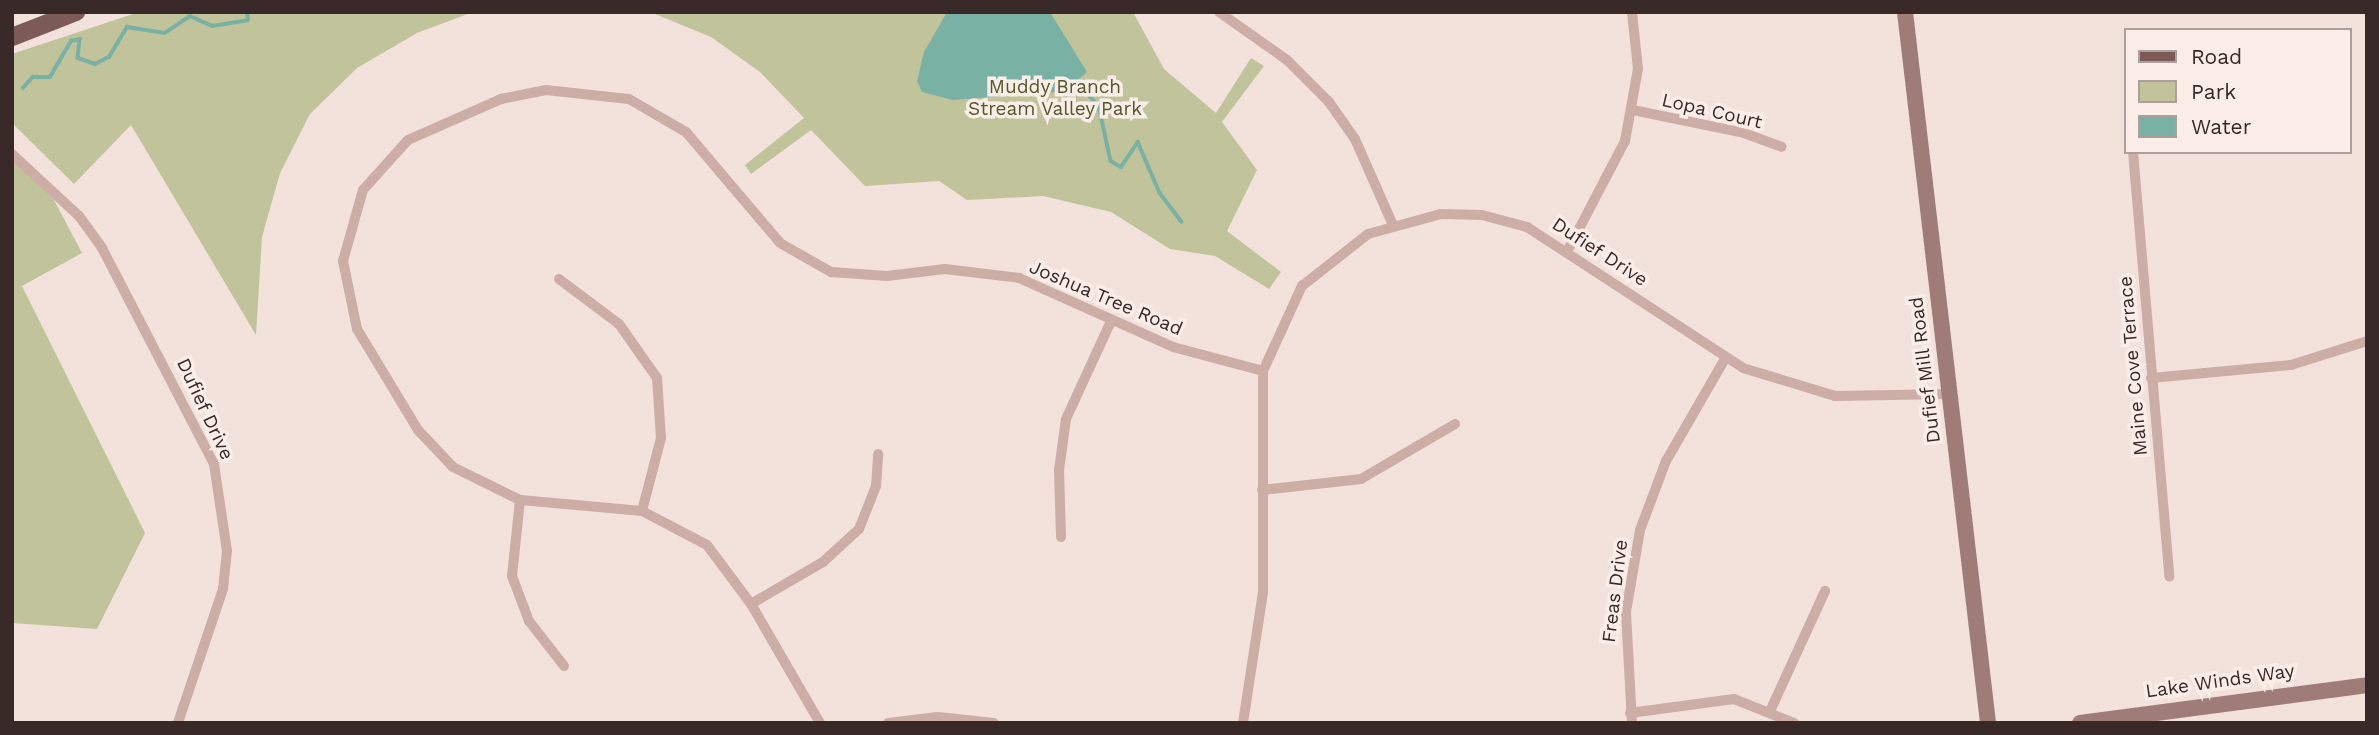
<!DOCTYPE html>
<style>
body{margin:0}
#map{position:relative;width:2379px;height:735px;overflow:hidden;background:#f3e2dc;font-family:"Work Sans",sans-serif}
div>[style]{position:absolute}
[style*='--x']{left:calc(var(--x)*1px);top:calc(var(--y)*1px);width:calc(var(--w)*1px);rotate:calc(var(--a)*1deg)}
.green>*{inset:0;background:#c1c39b}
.water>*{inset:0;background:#79b2a5}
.stream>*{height:3.5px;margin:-1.75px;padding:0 1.75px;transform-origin:1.75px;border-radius:1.75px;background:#79b2a5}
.street>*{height:10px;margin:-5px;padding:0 5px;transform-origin:5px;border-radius:5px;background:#ccaea7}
.secondary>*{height:16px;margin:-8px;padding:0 8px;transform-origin:8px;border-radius:8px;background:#a07c78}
.primary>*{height:18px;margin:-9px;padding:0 9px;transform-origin:9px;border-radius:9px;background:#7b5a58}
span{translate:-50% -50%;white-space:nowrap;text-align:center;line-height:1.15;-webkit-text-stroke:7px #fbede8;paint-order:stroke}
.park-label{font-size:19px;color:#54582a}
.street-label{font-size:19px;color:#382928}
.frame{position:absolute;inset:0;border:14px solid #382928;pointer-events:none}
.legend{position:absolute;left:2124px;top:28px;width:228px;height:126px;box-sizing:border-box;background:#fbede8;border:2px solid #ad9f9b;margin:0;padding:9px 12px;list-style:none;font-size:21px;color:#382928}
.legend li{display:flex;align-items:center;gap:14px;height:35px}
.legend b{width:35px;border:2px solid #ad9f9b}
</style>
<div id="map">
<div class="green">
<div style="clip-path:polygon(139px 12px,473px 12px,417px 33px,357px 68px,310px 114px,280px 173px,262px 237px,256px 335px,131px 125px,74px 184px,12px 123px,12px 54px)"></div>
<div style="clip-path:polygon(650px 12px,1133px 12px,1164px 69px,1216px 113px,1251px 58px,1264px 66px,1222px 122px,1257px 170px,1227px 231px,1281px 272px,1269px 289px,1215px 256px,1170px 249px,1111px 212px,1043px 196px,967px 200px,939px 181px,865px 186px,811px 130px,751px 174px,745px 165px,804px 118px,760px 72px,711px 37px)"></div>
<div style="clip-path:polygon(12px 154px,45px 183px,82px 253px,22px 286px,145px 533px,97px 629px,12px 623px)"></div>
</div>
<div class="water">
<div style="clip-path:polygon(947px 12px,1050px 12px,1087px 72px,1066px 91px,953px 100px,922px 92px,917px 81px,924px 52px)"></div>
</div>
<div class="stream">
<div style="--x:1079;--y:84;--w:30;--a:48"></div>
<div style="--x:1099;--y:106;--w:56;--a:77.7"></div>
<div style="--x:1111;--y:161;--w:12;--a:31"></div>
<div style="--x:1121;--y:167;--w:30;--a:-56"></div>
<div style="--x:1138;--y:142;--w:56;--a:66.7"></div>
<div style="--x:1160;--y:193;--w:36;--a:53"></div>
<div style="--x:23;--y:88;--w:15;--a:-48"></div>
<div style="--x:33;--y:77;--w:17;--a:0"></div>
<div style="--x:50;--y:77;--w:42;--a:-59.7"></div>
<div style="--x:71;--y:41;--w:9;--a:-13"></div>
<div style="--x:80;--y:39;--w:19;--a:96"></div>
<div style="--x:78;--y:58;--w:18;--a:19"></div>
<div style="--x:95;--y:64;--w:16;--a:-27"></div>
<div style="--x:109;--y:57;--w:35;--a:-59"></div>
<div style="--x:127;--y:27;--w:38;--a:9"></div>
<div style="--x:165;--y:33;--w:30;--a:-34"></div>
<div style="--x:190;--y:16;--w:24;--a:24"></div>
<div style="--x:212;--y:26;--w:36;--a:-9"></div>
<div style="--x:248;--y:20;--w:8;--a:-97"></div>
</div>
<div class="street">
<div style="--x:1219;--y:12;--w:83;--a:35.2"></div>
<div style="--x:1287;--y:60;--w:59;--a:45"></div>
<div style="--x:1329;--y:102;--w:45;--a:54.9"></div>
<div style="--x:1355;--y:139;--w:94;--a:66.2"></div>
<div style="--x:1633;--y:110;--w:113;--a:11.7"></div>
<div style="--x:1744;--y:133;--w:40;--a:20.2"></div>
<div style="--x:2133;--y:152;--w:426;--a:85.1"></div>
<div style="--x:12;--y:154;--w:91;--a:42.8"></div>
<div style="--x:79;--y:216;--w:39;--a:54"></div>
<div style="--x:102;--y:248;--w:243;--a:62.6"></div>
<div style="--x:214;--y:464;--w:88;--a:81.5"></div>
<div style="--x:227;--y:551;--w:38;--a:96"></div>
<div style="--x:223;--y:589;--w:141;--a:108.6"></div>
<div style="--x:1568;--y:250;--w:123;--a:-62.4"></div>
<div style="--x:1625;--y:141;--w:73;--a:-79.8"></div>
<div style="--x:1638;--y:69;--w:57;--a:-96"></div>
<div style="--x:559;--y:279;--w:75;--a:36.9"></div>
<div style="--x:619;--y:324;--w:66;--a:54.9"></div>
<div style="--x:657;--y:378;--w:60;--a:86.2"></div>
<div style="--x:661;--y:438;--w:75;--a:104.6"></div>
<div style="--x:2151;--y:378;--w:141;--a:-5.3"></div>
<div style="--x:2291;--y:365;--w:80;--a:-17.5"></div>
<div style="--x:1262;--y:490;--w:100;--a:-6.3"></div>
<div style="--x:1361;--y:479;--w:109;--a:-30.3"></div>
<div style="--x:520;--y:500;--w:76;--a:96"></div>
<div style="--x:512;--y:576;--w:48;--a:69.3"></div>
<div style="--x:529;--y:621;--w:57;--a:52.1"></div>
<div style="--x:1061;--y:537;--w:67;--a:-91.7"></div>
<div style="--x:1059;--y:470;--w:51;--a:-82.2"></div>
<div style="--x:1066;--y:419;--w:108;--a:-65.3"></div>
<div style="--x:751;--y:604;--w:83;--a:-30.3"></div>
<div style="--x:823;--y:562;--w:49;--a:-42.5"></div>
<div style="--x:859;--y:529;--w:46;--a:-68.4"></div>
<div style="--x:876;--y:486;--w:32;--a:-86"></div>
<div style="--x:1771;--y:709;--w:130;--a:-65.4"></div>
<div style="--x:1630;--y:713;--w:105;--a:-7.7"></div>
<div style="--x:1734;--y:699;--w:65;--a:21.8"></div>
<div style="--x:820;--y:723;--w:138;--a:-120.1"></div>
<div style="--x:751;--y:604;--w:74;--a:-126.7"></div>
<div style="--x:707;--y:545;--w:73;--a:-152.4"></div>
<div style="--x:642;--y:511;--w:122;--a:-174.8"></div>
<div style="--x:520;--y:500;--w:75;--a:-153.8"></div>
<div style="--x:453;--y:467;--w:51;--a:-133.4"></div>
<div style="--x:418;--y:430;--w:118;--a:-121.1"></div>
<div style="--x:357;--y:329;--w:69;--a:-101.6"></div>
<div style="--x:343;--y:261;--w:74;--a:-74.3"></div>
<div style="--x:363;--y:190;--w:67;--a:-48"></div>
<div style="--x:408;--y:140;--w:102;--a:-23.8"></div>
<div style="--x:501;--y:99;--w:46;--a:-11.3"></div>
<div style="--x:546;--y:90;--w:83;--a:6.2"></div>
<div style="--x:629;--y:99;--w:66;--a:30.1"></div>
<div style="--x:686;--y:132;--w:145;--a:49.7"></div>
<div style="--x:780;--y:243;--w:59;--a:29.6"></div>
<div style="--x:831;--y:272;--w:56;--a:4.1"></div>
<div style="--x:887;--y:276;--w:58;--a:-6.9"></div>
<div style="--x:945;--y:269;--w:75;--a:6.9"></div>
<div style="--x:1019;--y:278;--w:169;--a:24.1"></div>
<div style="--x:1173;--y:347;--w:93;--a:14.9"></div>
<div style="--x:888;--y:723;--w:50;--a:-6.8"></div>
<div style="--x:938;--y:717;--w:56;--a:6.1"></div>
<div style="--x:1243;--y:723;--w:133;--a:-81.3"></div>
<div style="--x:1263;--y:592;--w:221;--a:-90"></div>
<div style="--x:1263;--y:371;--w:94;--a:-65.4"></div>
<div style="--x:1302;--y:286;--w:84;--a:-38.2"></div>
<div style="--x:1368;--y:234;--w:76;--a:-15.3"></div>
<div style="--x:1441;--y:214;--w:41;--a:1.4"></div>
<div style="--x:1482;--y:215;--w:47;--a:14.9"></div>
<div style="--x:1527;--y:227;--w:258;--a:33.1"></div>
<div style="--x:1743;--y:368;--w:96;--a:16.9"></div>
<div style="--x:1835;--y:396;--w:114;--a:-1"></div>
<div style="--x:1632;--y:723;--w:111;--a:-93.1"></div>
<div style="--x:1626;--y:612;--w:83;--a:-80.3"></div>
<div style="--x:1640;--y:530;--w:74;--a:-69.4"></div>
<div style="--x:1666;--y:461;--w:120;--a:-60"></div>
</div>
<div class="secondary">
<div style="--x:1905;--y:12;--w:716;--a:83.34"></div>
<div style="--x:2080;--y:723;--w:290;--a:-7.5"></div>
</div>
<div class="primary">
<div style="--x:12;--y:37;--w:69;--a:-21.3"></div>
</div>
<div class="park-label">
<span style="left:1055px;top:98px">Muddy Branch<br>Stream Valley Park</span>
</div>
<div class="street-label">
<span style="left:1712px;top:111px;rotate:13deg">Lopa Court</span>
<span style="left:1600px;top:252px;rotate:33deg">Dufief Drive</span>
<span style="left:1106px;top:298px;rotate:23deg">Joshua Tree Road</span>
<span style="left:2133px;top:366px;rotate:-95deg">Maine Cove Terrace</span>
<span style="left:1925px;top:370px;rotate:-97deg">Dufief Mill Road</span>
<span style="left:205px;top:409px;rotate:65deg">Dufief Drive</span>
<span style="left:1615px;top:591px;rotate:-83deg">Freas Drive</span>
<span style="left:2220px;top:681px;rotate:-8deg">Lake Winds Way</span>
</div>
<div class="frame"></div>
<ul class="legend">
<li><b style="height:9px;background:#7b5a58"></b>Road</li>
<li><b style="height:19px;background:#c1c39b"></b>Park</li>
<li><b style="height:19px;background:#79b2a5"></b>Water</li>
</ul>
</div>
